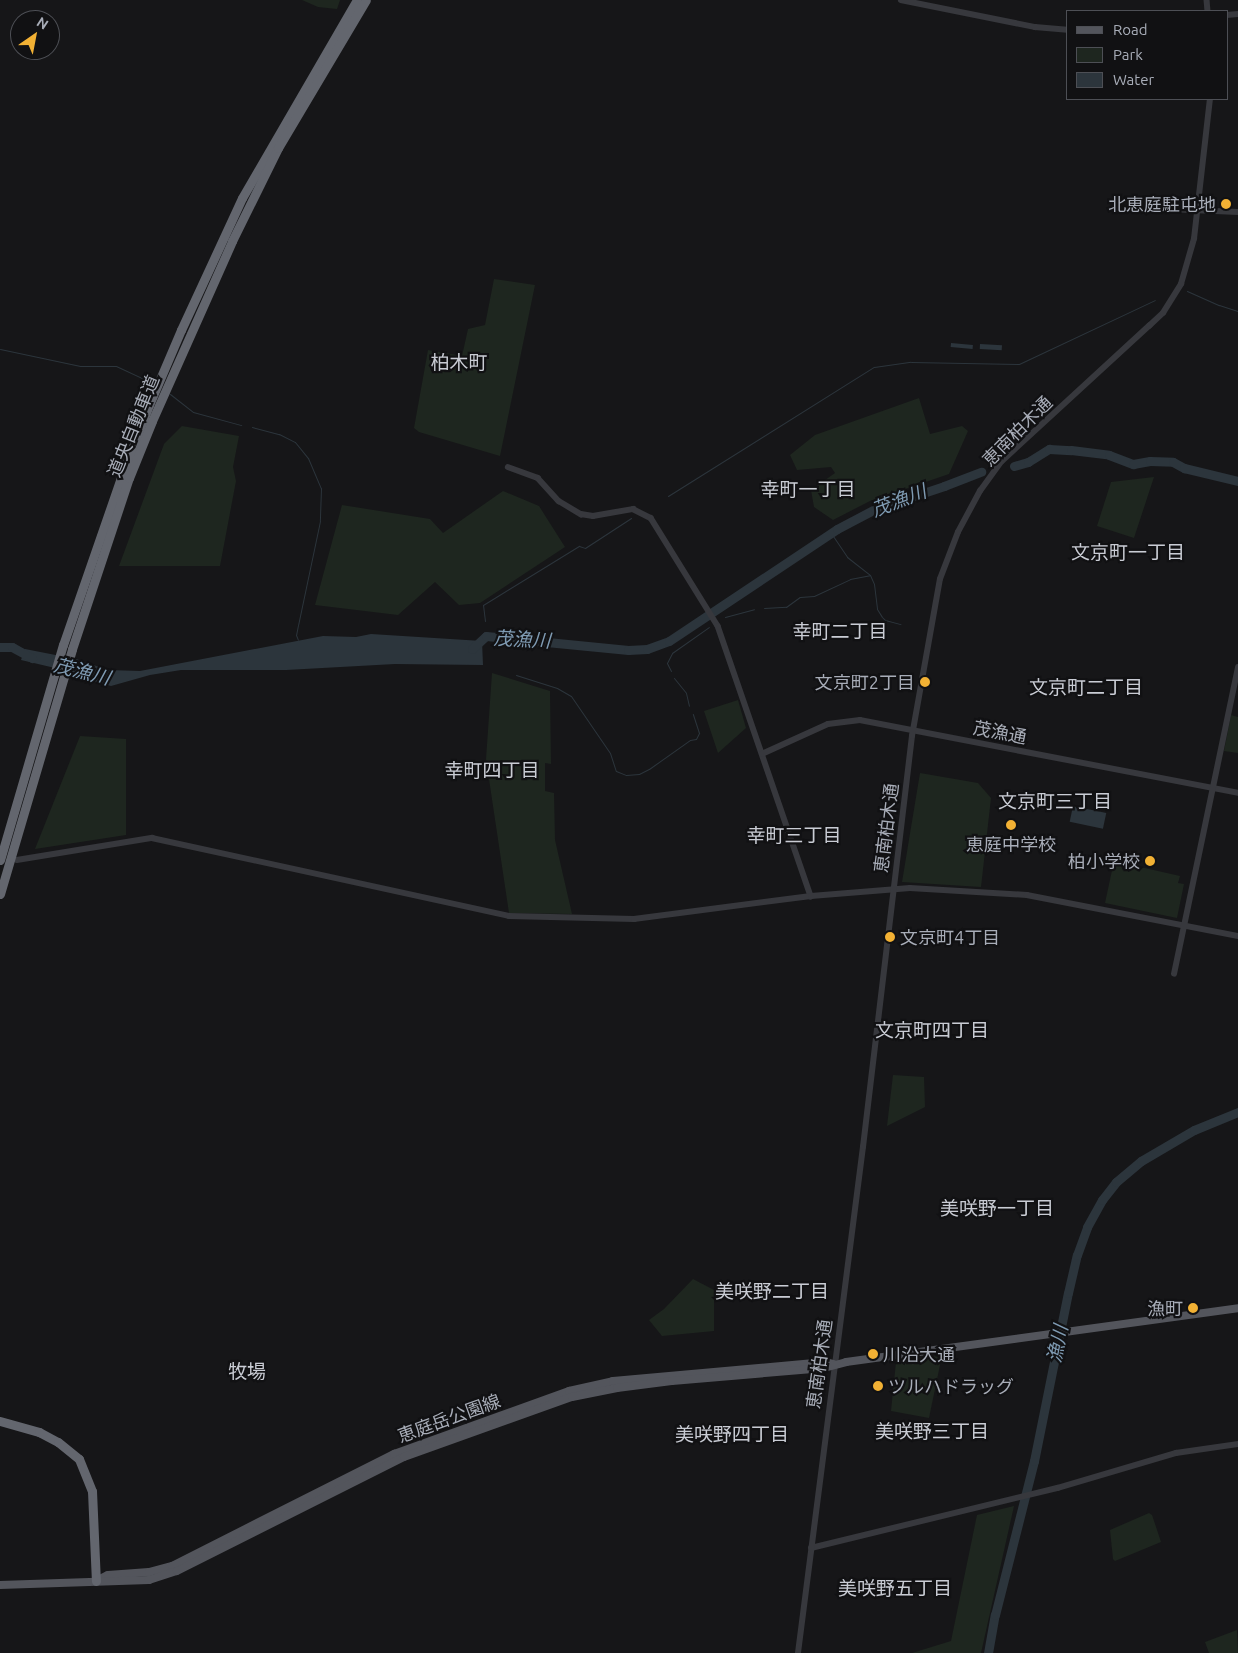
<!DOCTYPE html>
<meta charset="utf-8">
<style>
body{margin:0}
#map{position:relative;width:1238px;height:1653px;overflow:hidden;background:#161618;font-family:Ubuntu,"Noto Sans JP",sans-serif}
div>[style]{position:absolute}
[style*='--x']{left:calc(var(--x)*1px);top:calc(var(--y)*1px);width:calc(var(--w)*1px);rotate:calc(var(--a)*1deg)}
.green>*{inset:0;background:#1e261f}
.water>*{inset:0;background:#2c353c;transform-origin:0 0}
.stream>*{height:1px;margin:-0.5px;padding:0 0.5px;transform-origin:0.5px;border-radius:0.5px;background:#2c353c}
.river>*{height:9px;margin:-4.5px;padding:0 4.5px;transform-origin:4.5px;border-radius:4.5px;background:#2c353c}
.minor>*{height:5.5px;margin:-2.75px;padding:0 2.75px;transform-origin:2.75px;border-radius:2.75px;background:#37383d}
.major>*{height:8px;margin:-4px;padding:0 4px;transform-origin:4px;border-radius:4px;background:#53555c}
.highway>*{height:9px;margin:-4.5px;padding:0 4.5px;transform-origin:4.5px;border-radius:4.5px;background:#63666e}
.dots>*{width:14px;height:14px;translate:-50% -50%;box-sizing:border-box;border:2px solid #111113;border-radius:50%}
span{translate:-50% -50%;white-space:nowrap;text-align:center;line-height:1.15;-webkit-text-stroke:4.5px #111113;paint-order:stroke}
.poi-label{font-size:18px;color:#a8adb8}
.right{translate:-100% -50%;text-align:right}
.left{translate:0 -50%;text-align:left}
.street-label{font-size:18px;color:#a8adb8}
.neighbourhood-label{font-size:19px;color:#c9ccd4}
.water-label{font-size:19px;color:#7f9bb3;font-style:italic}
.legend{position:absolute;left:1066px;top:10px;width:162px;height:90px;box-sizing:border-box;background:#111113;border:1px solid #4d4f55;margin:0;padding:6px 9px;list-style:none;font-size:15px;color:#a8adb8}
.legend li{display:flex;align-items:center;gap:10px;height:25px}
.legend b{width:25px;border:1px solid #4d4f55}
.north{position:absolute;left:10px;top:10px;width:50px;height:50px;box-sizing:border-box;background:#111113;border:1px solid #4d4f55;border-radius:50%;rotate:33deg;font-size:14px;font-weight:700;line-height:20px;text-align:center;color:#a8adb8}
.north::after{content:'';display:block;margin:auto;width:18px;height:22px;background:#f2b134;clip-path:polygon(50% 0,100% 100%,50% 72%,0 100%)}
</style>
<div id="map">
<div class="green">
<div style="clip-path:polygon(302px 0,340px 0,337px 9px,318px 7px)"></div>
<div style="clip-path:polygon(494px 279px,535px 285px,500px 456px,419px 432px,414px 428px,428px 350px,462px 356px,468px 329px,485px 325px)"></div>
<div style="clip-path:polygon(919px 398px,930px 434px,962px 426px,968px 431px,949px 474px,870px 501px,833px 520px,814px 507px,811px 490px,835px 473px,831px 467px,797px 470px,790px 455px,815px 435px)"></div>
<div style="clip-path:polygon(182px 426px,239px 436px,233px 467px,236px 481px,220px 566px,119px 566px,164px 444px)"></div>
<div style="clip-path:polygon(1154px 477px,1134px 538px,1097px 526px,1111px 482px)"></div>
<div style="clip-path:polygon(503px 491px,539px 506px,565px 547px,480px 603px,459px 605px,435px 582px,398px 615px,315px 605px,342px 505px,430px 519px,443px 533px)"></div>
<div style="clip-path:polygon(492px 673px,550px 691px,551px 764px,545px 763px,545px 791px,554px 793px,555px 840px,572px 914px,509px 913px,486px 759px)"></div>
<div style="clip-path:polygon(738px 700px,746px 728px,718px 753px,704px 711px)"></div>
<div style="clip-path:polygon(1231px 715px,1238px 717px,1238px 753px,1224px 751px)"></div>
<div style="clip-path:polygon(80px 736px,126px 739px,126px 835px,35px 849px)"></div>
<div style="clip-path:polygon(920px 773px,978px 783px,991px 798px,981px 887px,902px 882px)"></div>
<div style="clip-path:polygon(1114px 861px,1180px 876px,1178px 883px,1184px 884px,1177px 918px,1105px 903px)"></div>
<div style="clip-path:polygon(893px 1075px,924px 1077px,925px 1107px,887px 1126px)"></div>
<div style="clip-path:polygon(693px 1279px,714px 1290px,714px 1331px,662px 1336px,649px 1320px,664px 1309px)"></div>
<div style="clip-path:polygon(937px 1356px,940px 1365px,929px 1418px,891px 1411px,896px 1362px)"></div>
<div style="clip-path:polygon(1014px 1506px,981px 1653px,912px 1653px,951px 1641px,977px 1515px)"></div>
<div style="clip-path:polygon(1149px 1513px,1152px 1515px,1161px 1542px,1115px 1561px,1113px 1559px,1110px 1530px)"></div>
<div style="clip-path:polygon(1237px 1630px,1238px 1653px,1209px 1653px,1205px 1642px)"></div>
</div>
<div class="water">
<div style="left:951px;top:343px;width:22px;height:4px;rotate:5deg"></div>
<div style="left:980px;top:344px;width:22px;height:5px;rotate:3deg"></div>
<div style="clip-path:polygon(371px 634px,482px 641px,483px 665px,395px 664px,286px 670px,181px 670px,150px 675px,111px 686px,79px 677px,72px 672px,21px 660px,25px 649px,76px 659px,108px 670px,140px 671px,323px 636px,356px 637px)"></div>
<div style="left:1073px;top:806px;width:34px;height:16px;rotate:12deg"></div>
</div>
<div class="stream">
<div style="--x:1187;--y:291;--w:35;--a:24"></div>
<div style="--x:1219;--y:305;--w:20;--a:18"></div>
<div style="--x:0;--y:349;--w:82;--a:12"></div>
<div style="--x:80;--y:366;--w:36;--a:0"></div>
<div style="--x:116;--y:366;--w:40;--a:25"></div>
<div style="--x:170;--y:394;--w:29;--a:38"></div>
<div style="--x:193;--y:412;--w:50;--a:15.2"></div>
<div style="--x:252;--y:427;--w:28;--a:15"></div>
<div style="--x:279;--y:434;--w:18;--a:27"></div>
<div style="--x:295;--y:442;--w:21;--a:51"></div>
<div style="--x:308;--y:458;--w:33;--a:67"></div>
<div style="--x:321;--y:488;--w:33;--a:92"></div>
<div style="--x:320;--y:521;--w:106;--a:101.9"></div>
<div style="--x:298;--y:625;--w:10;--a:101"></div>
<div style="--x:296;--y:635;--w:5;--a:68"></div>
<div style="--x:668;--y:496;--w:243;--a:-32.1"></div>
<div style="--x:874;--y:367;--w:37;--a:-8"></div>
<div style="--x:911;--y:362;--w:108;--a:1.1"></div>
<div style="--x:1019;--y:364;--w:150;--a:-25.2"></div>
<div style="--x:831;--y:533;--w:29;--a:56"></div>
<div style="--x:847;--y:557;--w:29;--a:38"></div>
<div style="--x:870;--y:575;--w:10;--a:66"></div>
<div style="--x:874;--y:584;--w:25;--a:83"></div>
<div style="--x:877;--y:609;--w:9;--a:58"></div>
<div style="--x:882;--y:617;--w:4;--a:45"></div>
<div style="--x:885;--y:620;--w:16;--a:15"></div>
<div style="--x:764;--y:608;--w:22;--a:-3"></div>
<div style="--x:786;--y:607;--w:17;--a:-36"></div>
<div style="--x:800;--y:597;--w:14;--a:-4"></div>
<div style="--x:814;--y:596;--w:40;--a:-25"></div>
<div style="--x:850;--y:579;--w:20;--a:-11"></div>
<div style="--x:725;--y:617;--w:30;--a:-15"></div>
<div style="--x:485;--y:621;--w:16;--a:-97"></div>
<div style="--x:483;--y:605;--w:113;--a:-31.6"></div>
<div style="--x:579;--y:546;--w:6;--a:18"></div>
<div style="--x:585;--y:548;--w:55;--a:-33.1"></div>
<div style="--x:671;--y:671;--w:9;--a:-117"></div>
<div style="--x:667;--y:663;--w:11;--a:-63"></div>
<div style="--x:672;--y:653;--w:45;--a:-35.1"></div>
<div style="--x:516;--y:675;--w:43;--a:17.6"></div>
<div style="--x:557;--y:688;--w:16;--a:30"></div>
<div style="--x:571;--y:696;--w:69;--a:55.6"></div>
<div style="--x:610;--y:753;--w:19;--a:72"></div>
<div style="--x:616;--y:771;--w:11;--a:22"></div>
<div style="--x:626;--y:775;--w:13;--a:-4"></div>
<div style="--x:639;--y:774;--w:11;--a:-27"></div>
<div style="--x:649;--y:769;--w:50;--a:-35.3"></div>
<div style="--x:690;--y:740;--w:6;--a:-9"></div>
<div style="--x:696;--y:739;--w:7;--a:-63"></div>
<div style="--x:699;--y:733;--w:20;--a:-108"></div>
<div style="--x:674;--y:678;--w:19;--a:51"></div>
<div style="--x:686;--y:693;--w:13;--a:77"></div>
</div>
<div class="river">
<div style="--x:1014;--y:466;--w:15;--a:-16"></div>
<div style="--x:1028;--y:462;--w:25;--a:-32"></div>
<div style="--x:1049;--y:449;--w:22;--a:3"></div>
<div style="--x:1071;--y:450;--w:38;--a:7"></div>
<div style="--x:1109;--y:455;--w:26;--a:21"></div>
<div style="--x:1133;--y:464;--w:17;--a:-10"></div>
<div style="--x:1150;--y:461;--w:23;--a:2"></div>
<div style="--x:1173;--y:462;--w:13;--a:29"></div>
<div style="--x:1184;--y:468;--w:56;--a:13.5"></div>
<div style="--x:0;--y:647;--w:12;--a:0"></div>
<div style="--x:12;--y:647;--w:23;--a:29"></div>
<div style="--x:472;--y:649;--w:19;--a:-43"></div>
<div style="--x:486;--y:636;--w:143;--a:5.6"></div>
<div style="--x:628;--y:650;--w:19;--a:-3"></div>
<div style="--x:647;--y:649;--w:23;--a:-20"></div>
<div style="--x:669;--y:641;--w:202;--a:-33.7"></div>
<div style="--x:837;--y:529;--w:43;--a:-27.8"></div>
<div style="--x:875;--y:509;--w:73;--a:-18.4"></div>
<div style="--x:944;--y:486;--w:40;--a:-21"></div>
<div style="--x:988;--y:1653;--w:39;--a:-80"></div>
<div style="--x:995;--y:1615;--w:159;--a:-75.8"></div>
<div style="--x:1034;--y:1461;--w:171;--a:-78.6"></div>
<div style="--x:1068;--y:1293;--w:39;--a:-77"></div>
<div style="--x:1077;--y:1255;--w:30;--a:-70"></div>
<div style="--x:1087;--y:1227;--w:31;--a:-61"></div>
<div style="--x:1102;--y:1200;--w:23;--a:-52"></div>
<div style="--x:1116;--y:1182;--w:33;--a:-40"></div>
<div style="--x:1141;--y:1161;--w:61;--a:-30.3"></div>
<div style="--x:1194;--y:1130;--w:48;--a:-22.2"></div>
</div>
<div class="minor">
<div style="--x:901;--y:0;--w:137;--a:11.4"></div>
<div style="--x:1035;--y:27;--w:32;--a:5"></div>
<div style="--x:1207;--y:0;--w:11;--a:85"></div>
<div style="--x:1227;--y:15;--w:11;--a:-5"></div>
<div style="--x:1170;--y:203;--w:21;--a:5"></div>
<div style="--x:1191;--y:205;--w:7;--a:34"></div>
<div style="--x:1169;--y:209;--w:69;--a:2.5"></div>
<div style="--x:508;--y:467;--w:32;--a:20"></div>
<div style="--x:538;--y:478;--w:31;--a:48"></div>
<div style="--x:559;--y:501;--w:26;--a:31"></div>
<div style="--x:581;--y:514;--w:12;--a:9"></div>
<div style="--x:593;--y:516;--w:41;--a:-9.9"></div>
<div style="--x:633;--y:509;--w:20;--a:27"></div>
<div style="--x:651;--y:518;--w:127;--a:58.2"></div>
<div style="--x:718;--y:626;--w:286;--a:71"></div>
<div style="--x:762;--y:754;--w:72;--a:-24.4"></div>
<div style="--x:828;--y:724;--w:32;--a:-7"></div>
<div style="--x:860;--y:720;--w:385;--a:10.9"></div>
<div style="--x:17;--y:860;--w:137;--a:-9.3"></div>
<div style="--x:152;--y:838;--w:365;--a:12.3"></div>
<div style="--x:509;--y:916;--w:125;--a:1.4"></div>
<div style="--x:634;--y:919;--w:178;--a:-7.4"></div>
<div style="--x:811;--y:896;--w:99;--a:-4.6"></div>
<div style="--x:910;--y:888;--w:117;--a:3.4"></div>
<div style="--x:1027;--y:895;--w:215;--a:11"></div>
<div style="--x:1174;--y:974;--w:313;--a:-78.2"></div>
<div style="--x:811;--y:1548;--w:254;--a:-13.7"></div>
<div style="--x:1058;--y:1488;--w:123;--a:-16.5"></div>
<div style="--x:1176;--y:1453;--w:63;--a:-8.3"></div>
<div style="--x:798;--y:1653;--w:510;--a:-82.68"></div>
<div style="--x:863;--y:1147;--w:414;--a:-83.2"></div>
<div style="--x:912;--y:736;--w:159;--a:-79.9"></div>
<div style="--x:940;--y:579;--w:50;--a:-69"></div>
<div style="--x:958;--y:532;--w:47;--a:-61.8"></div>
<div style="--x:980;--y:491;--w:37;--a:-54"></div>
<div style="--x:1002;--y:461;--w:200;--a:-42.6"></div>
<div style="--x:1149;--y:326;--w:19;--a:-43"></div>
<div style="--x:1163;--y:313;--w:34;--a:-58"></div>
<div style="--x:1181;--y:284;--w:47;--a:-73.9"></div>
<div style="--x:1194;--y:239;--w:141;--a:-83.5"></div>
</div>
<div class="major">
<div style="--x:96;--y:1581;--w:13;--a:-27"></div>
<div style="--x:108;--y:1575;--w:41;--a:-4.2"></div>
<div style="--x:149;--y:1572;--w:24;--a:-15"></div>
<div style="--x:172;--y:1566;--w:249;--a:-26.8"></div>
<div style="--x:394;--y:1454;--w:186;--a:-19.8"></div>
<div style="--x:569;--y:1391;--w:45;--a:-12.8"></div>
<div style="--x:613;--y:1381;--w:213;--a:-5.1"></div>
<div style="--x:825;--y:1362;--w:9;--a:13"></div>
<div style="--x:0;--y:1585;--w:149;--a:-1.9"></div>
<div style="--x:149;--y:1580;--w:29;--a:-18"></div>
<div style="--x:177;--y:1571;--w:254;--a:-26.7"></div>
<div style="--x:404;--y:1457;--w:178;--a:-19.7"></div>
<div style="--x:572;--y:1397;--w:46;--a:-11.3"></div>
<div style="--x:617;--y:1388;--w:55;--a:-7.3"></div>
<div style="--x:672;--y:1381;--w:153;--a:-4.9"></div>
<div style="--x:824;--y:1368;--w:23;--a:-15"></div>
<div style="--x:846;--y:1362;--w:396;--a:-7.8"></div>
</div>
<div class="highway">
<div style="--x:0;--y:860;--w:224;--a:-73.7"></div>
<div style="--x:63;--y:645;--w:183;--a:-70.9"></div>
<div style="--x:123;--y:472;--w:72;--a:-68.8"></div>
<div style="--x:149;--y:405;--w:82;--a:-66.9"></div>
<div style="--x:181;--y:330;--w:145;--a:-65.2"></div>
<div style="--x:242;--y:198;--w:229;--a:-59.9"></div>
<div style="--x:0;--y:894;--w:255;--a:-73.6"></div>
<div style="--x:72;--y:649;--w:180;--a:-71.6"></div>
<div style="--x:129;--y:478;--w:61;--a:-68"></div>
<div style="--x:152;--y:421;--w:197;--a:-66"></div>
<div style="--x:232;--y:241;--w:104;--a:-63.7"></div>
<div style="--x:278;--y:148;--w:172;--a:-59.3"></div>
<div style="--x:0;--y:1421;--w:41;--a:15.8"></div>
<div style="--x:39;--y:1432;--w:21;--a:28"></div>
<div style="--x:58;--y:1442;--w:27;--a:39"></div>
<div style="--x:79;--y:1459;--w:35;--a:68"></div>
<div style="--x:92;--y:1491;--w:90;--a:87.5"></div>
</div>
<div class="dots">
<div style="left:1226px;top:204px;background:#f2b134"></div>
<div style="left:925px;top:682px;background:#f2b134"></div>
<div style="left:1011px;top:825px;background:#f2b134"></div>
<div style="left:1150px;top:861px;background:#f2b134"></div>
<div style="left:890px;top:937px;background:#f2b134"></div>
<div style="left:1193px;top:1308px;background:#f2b134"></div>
<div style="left:873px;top:1354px;background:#f2b134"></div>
<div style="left:878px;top:1386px;background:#f2b134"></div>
</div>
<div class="poi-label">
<span class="right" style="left:1216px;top:204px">北恵庭駐屯地</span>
<span class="right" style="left:915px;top:682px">文京町2丁目</span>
<span style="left:1011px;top:844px">恵庭中学校</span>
<span class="right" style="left:1140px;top:861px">柏小学校</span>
<span class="left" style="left:900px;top:937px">文京町4丁目</span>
<span class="right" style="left:1183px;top:1308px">漁町</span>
<span class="left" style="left:883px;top:1354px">川沿大通</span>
<span class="left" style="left:888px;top:1386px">ツルハドラッグ</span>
</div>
<div class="street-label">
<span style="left:133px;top:426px;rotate:-68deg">道央自動車道</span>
<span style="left:1017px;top:431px;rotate:-45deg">恵南柏木通</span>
<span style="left:1000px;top:732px;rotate:11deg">茂漁通</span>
<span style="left:886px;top:828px;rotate:-83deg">恵南柏木通</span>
<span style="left:819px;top:1364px;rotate:-82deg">恵南柏木通</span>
<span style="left:449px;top:1418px;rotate:-20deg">恵庭岳公園線</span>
</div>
<div class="neighbourhood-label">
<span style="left:459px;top:363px">柏木町</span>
<span style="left:808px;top:490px">幸町一丁目</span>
<span style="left:1128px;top:553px">文京町一丁目</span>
<span style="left:840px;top:632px">幸町二丁目</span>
<span style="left:1086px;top:688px">文京町二丁目</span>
<span style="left:492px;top:771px">幸町四丁目</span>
<span style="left:1055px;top:802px">文京町三丁目</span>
<span style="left:794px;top:836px">幸町三丁目</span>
<span style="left:932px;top:1031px">文京町四丁目</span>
<span style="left:997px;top:1209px">美咲野一丁目</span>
<span style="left:772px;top:1292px">美咲野二丁目</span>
<span style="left:247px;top:1372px">牧場</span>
<span style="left:932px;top:1432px">美咲野三丁目</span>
<span style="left:732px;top:1435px">美咲野四丁目</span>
<span style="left:895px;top:1589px">美咲野五丁目</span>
</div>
<div class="water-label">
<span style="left:899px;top:501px;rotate:-21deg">茂漁川</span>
<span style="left:522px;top:640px;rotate:3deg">茂漁川</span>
<span style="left:82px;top:672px;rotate:14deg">茂漁川</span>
<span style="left:1058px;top:1344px;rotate:-79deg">漁川</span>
</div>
<ul class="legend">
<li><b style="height:6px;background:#53555c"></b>Road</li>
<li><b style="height:14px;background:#1e261f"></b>Park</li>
<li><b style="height:14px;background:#2c353c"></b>Water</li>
</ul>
<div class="north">N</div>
</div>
